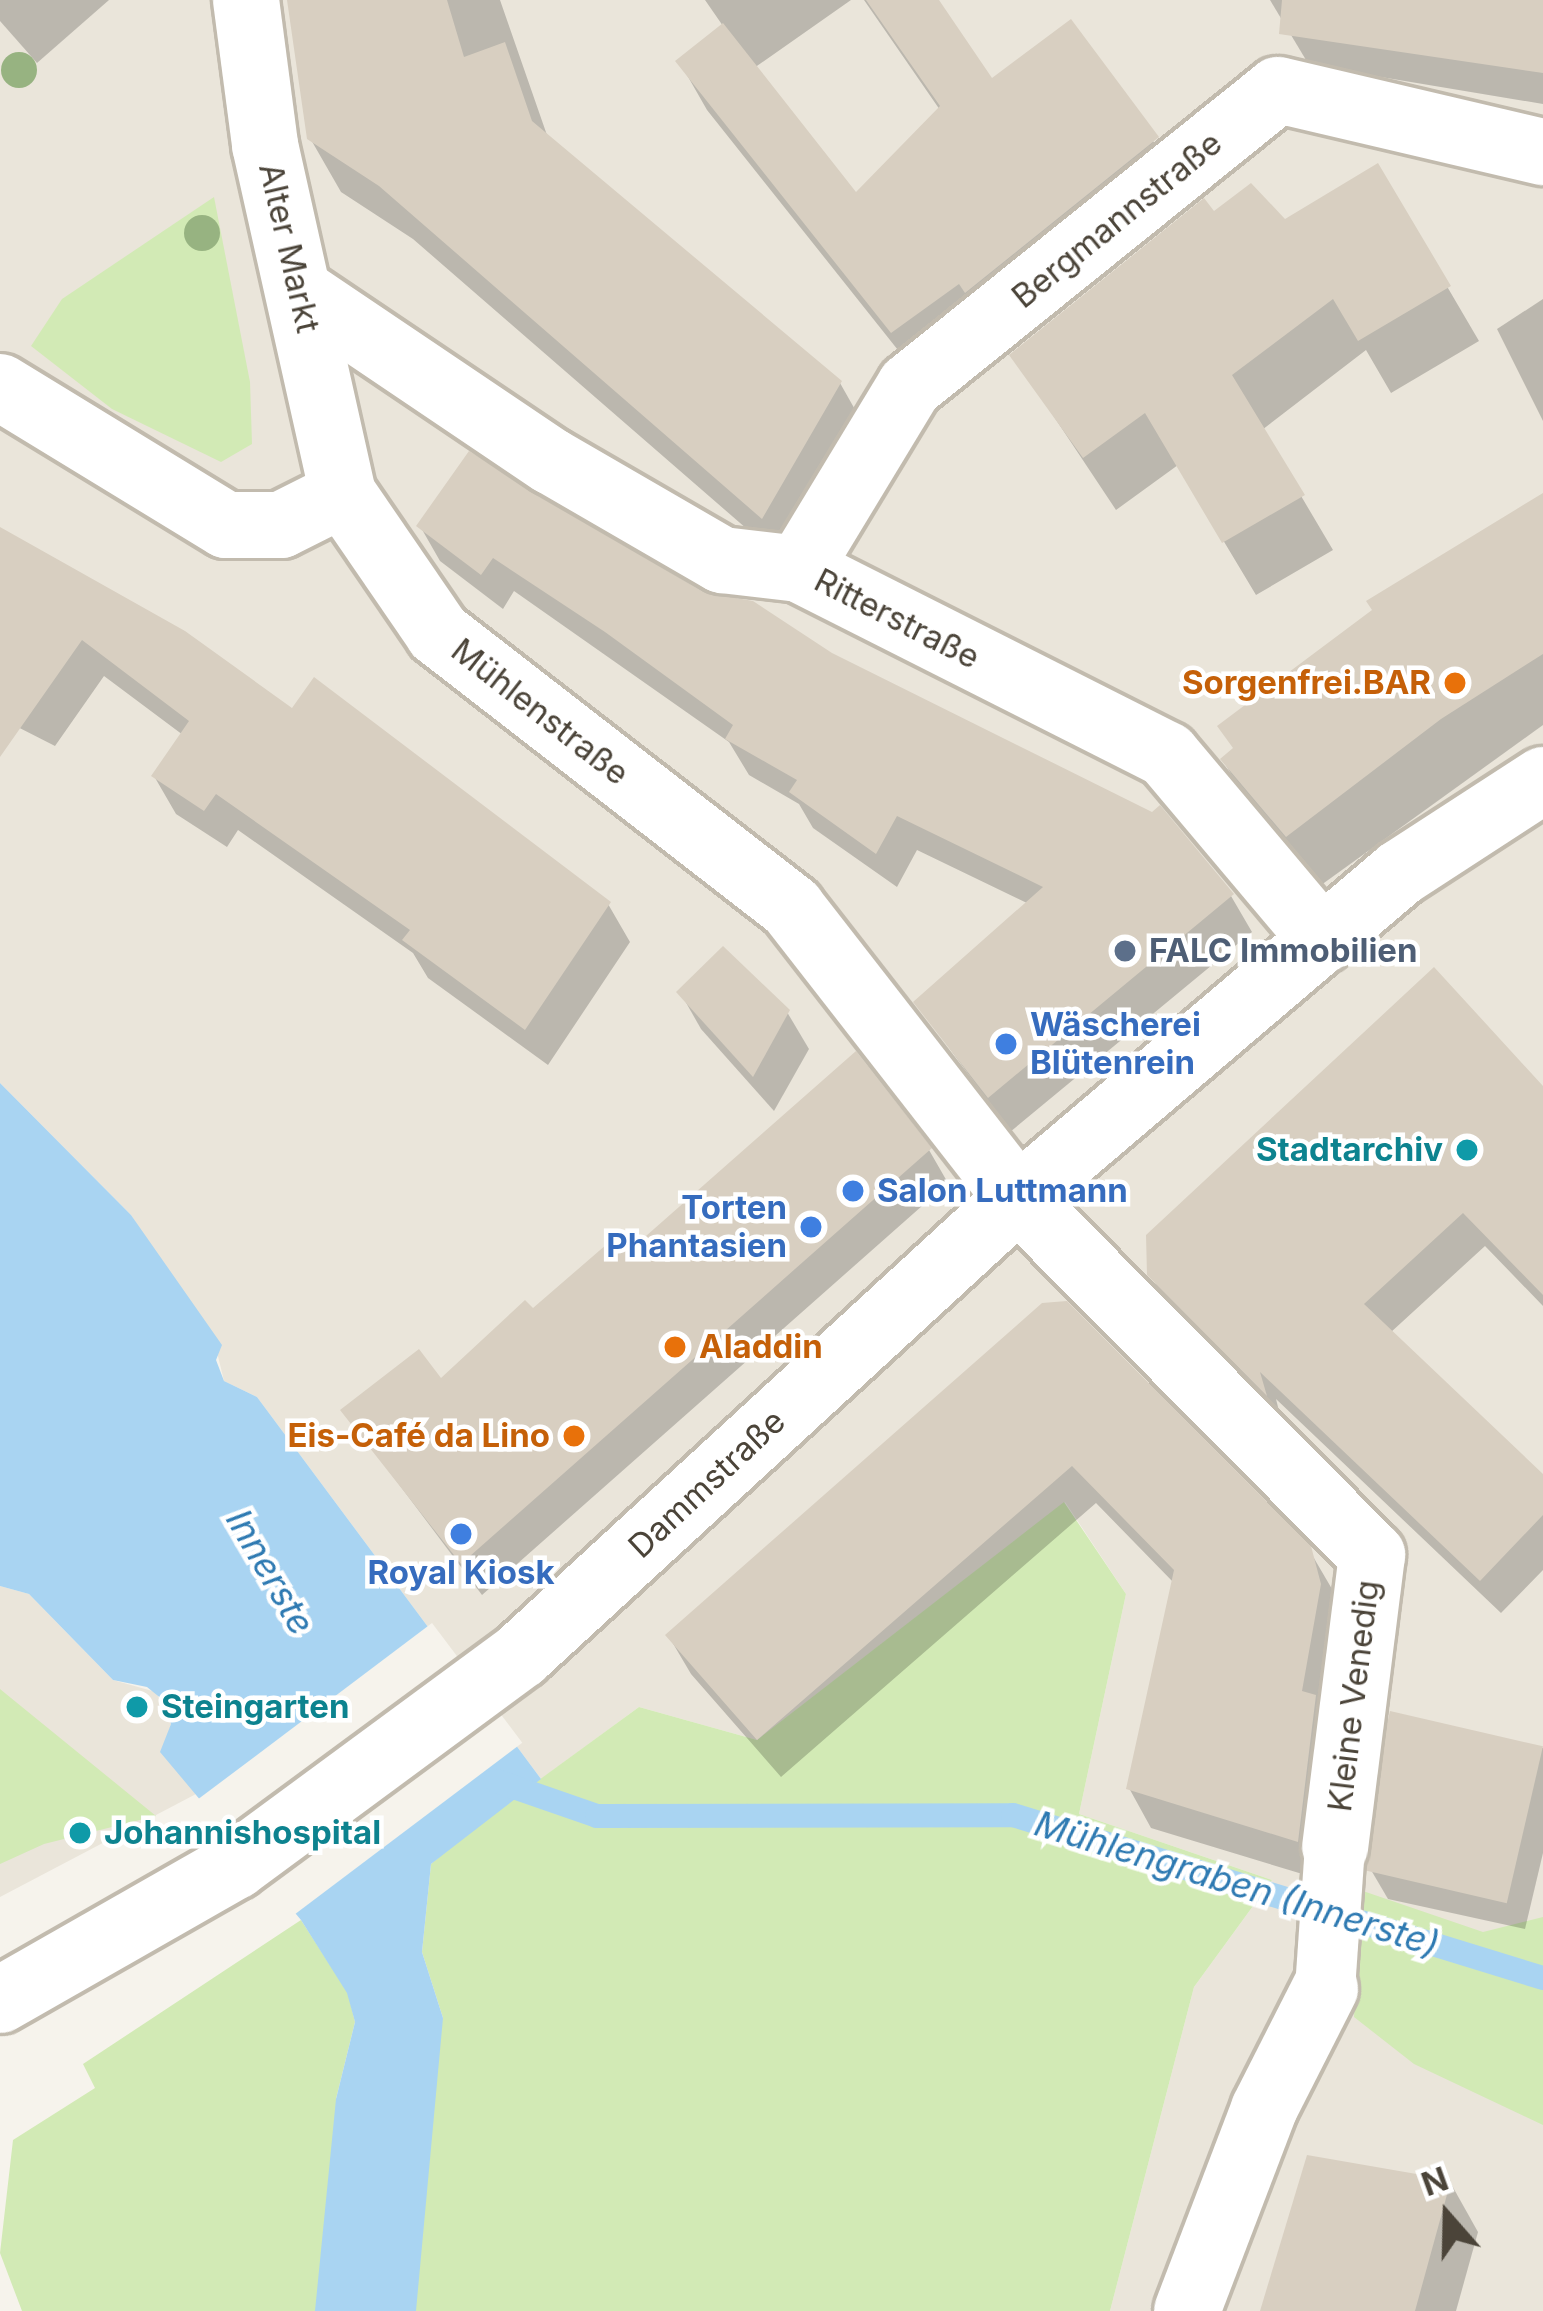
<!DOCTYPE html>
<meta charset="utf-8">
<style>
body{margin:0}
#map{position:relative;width:1543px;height:2311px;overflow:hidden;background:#f6f3ec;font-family:Inter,sans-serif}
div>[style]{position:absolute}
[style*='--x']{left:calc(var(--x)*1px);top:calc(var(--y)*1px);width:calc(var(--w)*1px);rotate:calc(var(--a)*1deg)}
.residential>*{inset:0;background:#eae5da}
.green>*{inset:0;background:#d2eab5}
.water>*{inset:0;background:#a9d4f2}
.pier>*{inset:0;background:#f6f3ec;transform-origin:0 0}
.shadow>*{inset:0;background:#0003}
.stream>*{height:24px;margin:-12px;padding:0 12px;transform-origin:12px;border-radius:12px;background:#a9d4f2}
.building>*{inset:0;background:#d8cfc1;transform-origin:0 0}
.roads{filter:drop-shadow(3px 0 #c2bbae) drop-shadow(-3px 0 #c2bbae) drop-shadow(0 3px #c2bbae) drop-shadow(0 -3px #c2bbae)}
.pedestrian>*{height:60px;margin:-30px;padding:0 30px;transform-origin:30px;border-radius:30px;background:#fff}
.minor>*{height:66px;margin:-33px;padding:0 33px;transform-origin:33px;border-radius:33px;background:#fff}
.tertiary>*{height:66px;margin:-33px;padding:0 33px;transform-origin:33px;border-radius:33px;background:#fff}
.trees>*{width:36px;height:36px;margin:-18px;border-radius:50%;background:#97b381}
.dots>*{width:33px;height:33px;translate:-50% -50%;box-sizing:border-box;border:6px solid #fff;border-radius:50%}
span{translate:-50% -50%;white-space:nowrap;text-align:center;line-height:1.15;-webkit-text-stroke:9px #fff;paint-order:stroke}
.street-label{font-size:33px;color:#4b4439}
.food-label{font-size:33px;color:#c56008;font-weight:700}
.right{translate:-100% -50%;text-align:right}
.left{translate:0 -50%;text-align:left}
.service-label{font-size:33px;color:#4e5e75;font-weight:700}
.shop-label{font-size:33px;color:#366cbe;font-weight:700}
.culture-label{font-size:33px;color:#0d838f;font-weight:700}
.water-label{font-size:36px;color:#2e7ab2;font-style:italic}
.north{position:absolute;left:1387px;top:2155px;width:120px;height:120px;-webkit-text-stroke:9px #fff;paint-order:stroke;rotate:340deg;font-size:33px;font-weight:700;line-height:48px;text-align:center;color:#4b4439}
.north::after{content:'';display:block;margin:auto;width:42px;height:54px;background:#4b4439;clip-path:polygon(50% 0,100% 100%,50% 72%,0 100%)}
</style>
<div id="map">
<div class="residential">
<div style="clip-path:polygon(0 0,1543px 0,1543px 2311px,1110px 2311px,1194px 1987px,1272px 1880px,1079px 1814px,1126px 1594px,1065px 1502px,757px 1740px,639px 1707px,541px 1779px,257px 1397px,224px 1381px,217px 1352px,131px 1215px,0 1083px)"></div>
<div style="clip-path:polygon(0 1586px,29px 1594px,113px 1680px,156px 1692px,171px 1724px,167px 1738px,196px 1794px,0 1897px)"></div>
</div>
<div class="green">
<div style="clip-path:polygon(214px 197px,250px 382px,252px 444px,221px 462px,112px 409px,31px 346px,62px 299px)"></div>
<div style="clip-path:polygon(1064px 1502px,1126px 1594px,1079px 1814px,1272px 1880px,1194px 1987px,1110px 2311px,22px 2311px,0 2253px,13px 2140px,95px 2088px,83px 2064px,301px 1920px,348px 1993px,355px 2022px,336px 2099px,443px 2018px,422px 1952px,431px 1864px,465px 1834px,639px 1707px,757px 1740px)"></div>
<div style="clip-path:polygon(0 1689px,11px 1698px,156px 1816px,44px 1844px,0 1864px)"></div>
<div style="clip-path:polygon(1360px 1890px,1483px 1932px,1543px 1917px,1543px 2125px,1414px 2064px,1354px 2017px)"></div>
</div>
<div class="water">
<div style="clip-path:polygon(0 1083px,131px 1215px,222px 1345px,216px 1360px,224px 1381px,257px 1397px,541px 1779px,431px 1864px,422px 1952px,443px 2018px,416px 2311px,315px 2311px,336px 2099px,355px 2022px,347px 1993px,301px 1920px,160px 1752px,171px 1724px,163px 1700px,147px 1687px,113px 1680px,29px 1594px,0 1586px)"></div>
</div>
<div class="pier">
<div style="left:432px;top:1623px;width:150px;height:298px;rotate:53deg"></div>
</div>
<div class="shadow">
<div style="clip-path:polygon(0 0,109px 0,37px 63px,0 21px)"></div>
<div style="clip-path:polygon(290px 0,500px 0,548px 138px,840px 383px,870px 436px,793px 569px,413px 239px,341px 192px,310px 138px)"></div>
<div style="clip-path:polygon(705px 0,851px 0,754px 68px,856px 197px,940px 110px,864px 0,935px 0,992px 82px,1071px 23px,1185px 187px,921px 379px,707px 110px,679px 61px,723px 26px)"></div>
<div style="clip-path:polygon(1270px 0,1543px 0,1543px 104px,1309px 65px)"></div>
<div style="clip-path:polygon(1377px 167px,1479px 341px,1391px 393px,1366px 350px,1262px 430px,1333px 550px,1256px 595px,1178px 465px,1116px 510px,1013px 355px,1213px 215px,1285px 223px)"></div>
<div style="clip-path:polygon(1543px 299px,1543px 421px,1497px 329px)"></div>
<div style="clip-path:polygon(1543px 498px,1543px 725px,1317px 888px,1253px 812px,1223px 760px)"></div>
<div style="clip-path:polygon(420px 526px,702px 595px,1231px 896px,1252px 932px,1010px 1132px,917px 1003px,1029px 904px,917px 850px,897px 887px,813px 828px,799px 804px,749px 775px,729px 742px,514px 591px,503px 609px,440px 561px)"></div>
<div style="clip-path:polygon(0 529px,608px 904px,630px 942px,548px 1065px,428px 978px,413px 953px,238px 830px,227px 847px,176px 814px,154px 776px,183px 735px,104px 676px,55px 746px,0 718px)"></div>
<div style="clip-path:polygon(680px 992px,787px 1012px,809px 1049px,774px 1111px,701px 1029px)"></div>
<div style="clip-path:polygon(1543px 1091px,1543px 1306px,1485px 1246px,1390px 1333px,1543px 1478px,1543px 1570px,1501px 1613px,1276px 1399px,1282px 1423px,1171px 1310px,1150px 1274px)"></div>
<div style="clip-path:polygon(929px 1150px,948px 1183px,482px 1595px,344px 1411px,441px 1383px,533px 1312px,629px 1255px)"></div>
<div style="clip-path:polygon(1043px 1306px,1308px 1548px,1332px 1589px,1342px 1625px,1319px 1879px,1151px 1828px,1129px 1788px,1174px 1583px,1096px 1503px,781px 1777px,691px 1674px,668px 1635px)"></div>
<div style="clip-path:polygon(1393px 1715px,1543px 1748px,1543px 1853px,1525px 1929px,1388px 1899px,1371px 1870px)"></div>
<div style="clip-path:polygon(1450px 2182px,1478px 2232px,1456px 2311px,1263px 2311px)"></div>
</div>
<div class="stream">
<div style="--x:496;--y:1781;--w:107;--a:19.1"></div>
<div style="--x:597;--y:1816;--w:416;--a:-0.1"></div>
<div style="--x:1013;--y:1815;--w:554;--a:17.1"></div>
</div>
<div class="building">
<div style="clip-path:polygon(287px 0,447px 0,464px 57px,505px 42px,532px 121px,842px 381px,762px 519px,379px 186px,307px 139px)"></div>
<div style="clip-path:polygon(866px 0,939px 0,992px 78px,1071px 19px,1159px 137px,965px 293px,959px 284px,891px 333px,675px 61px,723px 23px,856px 192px,940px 106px)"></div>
<div style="clip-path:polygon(1282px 0,1543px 0,1543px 73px,1279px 34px)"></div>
<div style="clip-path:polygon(1378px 163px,1451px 286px,1358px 341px,1333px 299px,1232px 375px,1305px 495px,1222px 543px,1145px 413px,1083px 458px,1009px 355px,1204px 198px,1214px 211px,1251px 183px,1285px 219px)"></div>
<div style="clip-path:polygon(469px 451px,703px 592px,753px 601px,832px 653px,1152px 812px,1160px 805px,1234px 894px,988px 1098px,913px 1002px,1043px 887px,897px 816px,876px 854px,789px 792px,797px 780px,725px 739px,733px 725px,605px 632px,493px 558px,481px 575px,416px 526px)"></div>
<div style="clip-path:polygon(1543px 493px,1543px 654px,1441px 719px,1286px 837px,1220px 759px,1233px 748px,1217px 726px,1372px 610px,1366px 601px)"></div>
<div style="clip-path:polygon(0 527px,185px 631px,292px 708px,314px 677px,611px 902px,525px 1030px,402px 940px,410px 930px,216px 794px,204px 811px,151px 776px,189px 721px,82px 640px,0 757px)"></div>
<div style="clip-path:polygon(723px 946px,790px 1010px,753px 1077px,676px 992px)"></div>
<div style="clip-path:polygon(1434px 967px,1543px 1086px,1543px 1295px,1463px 1213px,1364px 1304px,1543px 1474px,1543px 1515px,1480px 1581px,1260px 1372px,1267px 1396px,1147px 1275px,1146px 1235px)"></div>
<div style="clip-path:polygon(856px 1051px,932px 1148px,461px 1564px,340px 1410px,419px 1349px,441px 1378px,525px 1300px,533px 1308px,614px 1238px,629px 1251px)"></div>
<div style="clip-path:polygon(1067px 1301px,1311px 1546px,1321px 1584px,1302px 1691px,1316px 1695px,1298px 1842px,1126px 1789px,1174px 1570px,1072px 1466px,757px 1740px,665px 1635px,1042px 1303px)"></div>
<div style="left:1390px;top:1711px;width:157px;height:161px;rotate:13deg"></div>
<div style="clip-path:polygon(1307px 2155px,1451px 2180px,1415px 2311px,1260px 2311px)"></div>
</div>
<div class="roads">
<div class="pedestrian">
<div style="--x:1325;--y:1989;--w:142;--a:-86"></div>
</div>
<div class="minor">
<div style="--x:246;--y:0;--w:146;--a:82.5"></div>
<div style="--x:265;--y:145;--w:358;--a:77.4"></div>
<div style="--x:300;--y:292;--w:303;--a:34"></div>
<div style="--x:551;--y:461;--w:198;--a:30.1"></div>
<div style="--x:722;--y:560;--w:78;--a:6.7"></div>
<div style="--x:799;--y:569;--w:412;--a:26.8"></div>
<div style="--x:1167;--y:755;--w:242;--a:49.9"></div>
<div style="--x:0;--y:387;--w:265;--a:31.4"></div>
<div style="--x:226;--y:525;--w:55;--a:0"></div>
<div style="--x:281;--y:525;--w:69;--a:-26.6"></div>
<div style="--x:343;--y:494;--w:168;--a:55.6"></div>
<div style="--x:438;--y:633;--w:448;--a:37.8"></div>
<div style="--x:792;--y:908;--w:368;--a:52.1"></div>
<div style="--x:1018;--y:1198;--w:503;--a:45.24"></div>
<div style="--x:1372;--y:1555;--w:294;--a:97.2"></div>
<div style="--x:799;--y:569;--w:214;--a:-58.8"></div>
<div style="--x:910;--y:386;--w:472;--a:-38.8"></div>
<div style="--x:1278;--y:90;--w:272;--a:13.2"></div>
<div style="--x:1187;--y:2311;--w:216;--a:-69.1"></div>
<div style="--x:1264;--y:2109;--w:135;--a:-63.1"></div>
</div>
<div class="tertiary">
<div style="--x:0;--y:2000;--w:271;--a:-29.7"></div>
<div style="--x:235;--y:1866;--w:355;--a:-36.4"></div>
<div style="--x:521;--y:1655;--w:675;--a:-42.6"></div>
<div style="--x:1018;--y:1198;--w:502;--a:-40.39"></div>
<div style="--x:1400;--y:873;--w:171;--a:-33"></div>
</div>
</div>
<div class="trees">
<div style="left:19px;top:70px"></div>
<div style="left:202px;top:233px"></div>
</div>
<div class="dots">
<div style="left:1455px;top:683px;background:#e8710a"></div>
<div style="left:1125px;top:951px;background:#5c6f8a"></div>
<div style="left:1006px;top:1044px;background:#3f7fe0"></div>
<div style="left:1467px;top:1150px;background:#0f9aa8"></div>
<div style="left:853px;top:1191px;background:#3f7fe0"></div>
<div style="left:811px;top:1227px;background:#3f7fe0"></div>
<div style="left:675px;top:1347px;background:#e8710a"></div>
<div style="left:574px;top:1436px;background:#e8710a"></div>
<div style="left:461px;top:1534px;background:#3f7fe0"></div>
<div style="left:137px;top:1707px;background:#0f9aa8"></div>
<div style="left:80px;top:1833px;background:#0f9aa8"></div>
</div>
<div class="street-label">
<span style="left:1117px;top:220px;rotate:-39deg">Bergmannstraße</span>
<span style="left:289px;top:248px;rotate:77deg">Alter Markt</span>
<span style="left:897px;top:619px;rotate:27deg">Ritterstraße</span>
<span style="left:540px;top:712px;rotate:38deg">Mühlenstraße</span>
<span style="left:707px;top:1484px;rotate:-43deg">Dammstraße</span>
<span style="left:1354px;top:1696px;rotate:-83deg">Kleine Venedig</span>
</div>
<div class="food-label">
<span class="right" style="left:1431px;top:683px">Sorgenfrei.BAR</span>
<span class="left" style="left:699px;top:1347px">Aladdin</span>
<span class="right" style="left:550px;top:1436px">Eis-Café da Lino</span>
</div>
<div class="service-label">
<span class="left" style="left:1149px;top:951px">FALC Immobilien</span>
</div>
<div class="shop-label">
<span class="left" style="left:1030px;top:1044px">Wäscherei<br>Blütenrein</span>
<span class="left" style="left:877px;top:1191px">Salon Luttmann</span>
<span class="right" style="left:787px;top:1227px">Torten<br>Phantasien</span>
<span style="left:461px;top:1573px">Royal Kiosk</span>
</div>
<div class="culture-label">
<span class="right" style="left:1443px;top:1150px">Stadtarchiv</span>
<span class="left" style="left:161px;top:1707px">Steingarten</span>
<span class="left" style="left:104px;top:1833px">Johannishospital</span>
</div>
<div class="water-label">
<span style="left:270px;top:1572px;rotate:60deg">Innerste</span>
<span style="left:1237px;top:1884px;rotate:17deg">Mühlengraben (Innerste)</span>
</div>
<div class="north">N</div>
</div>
